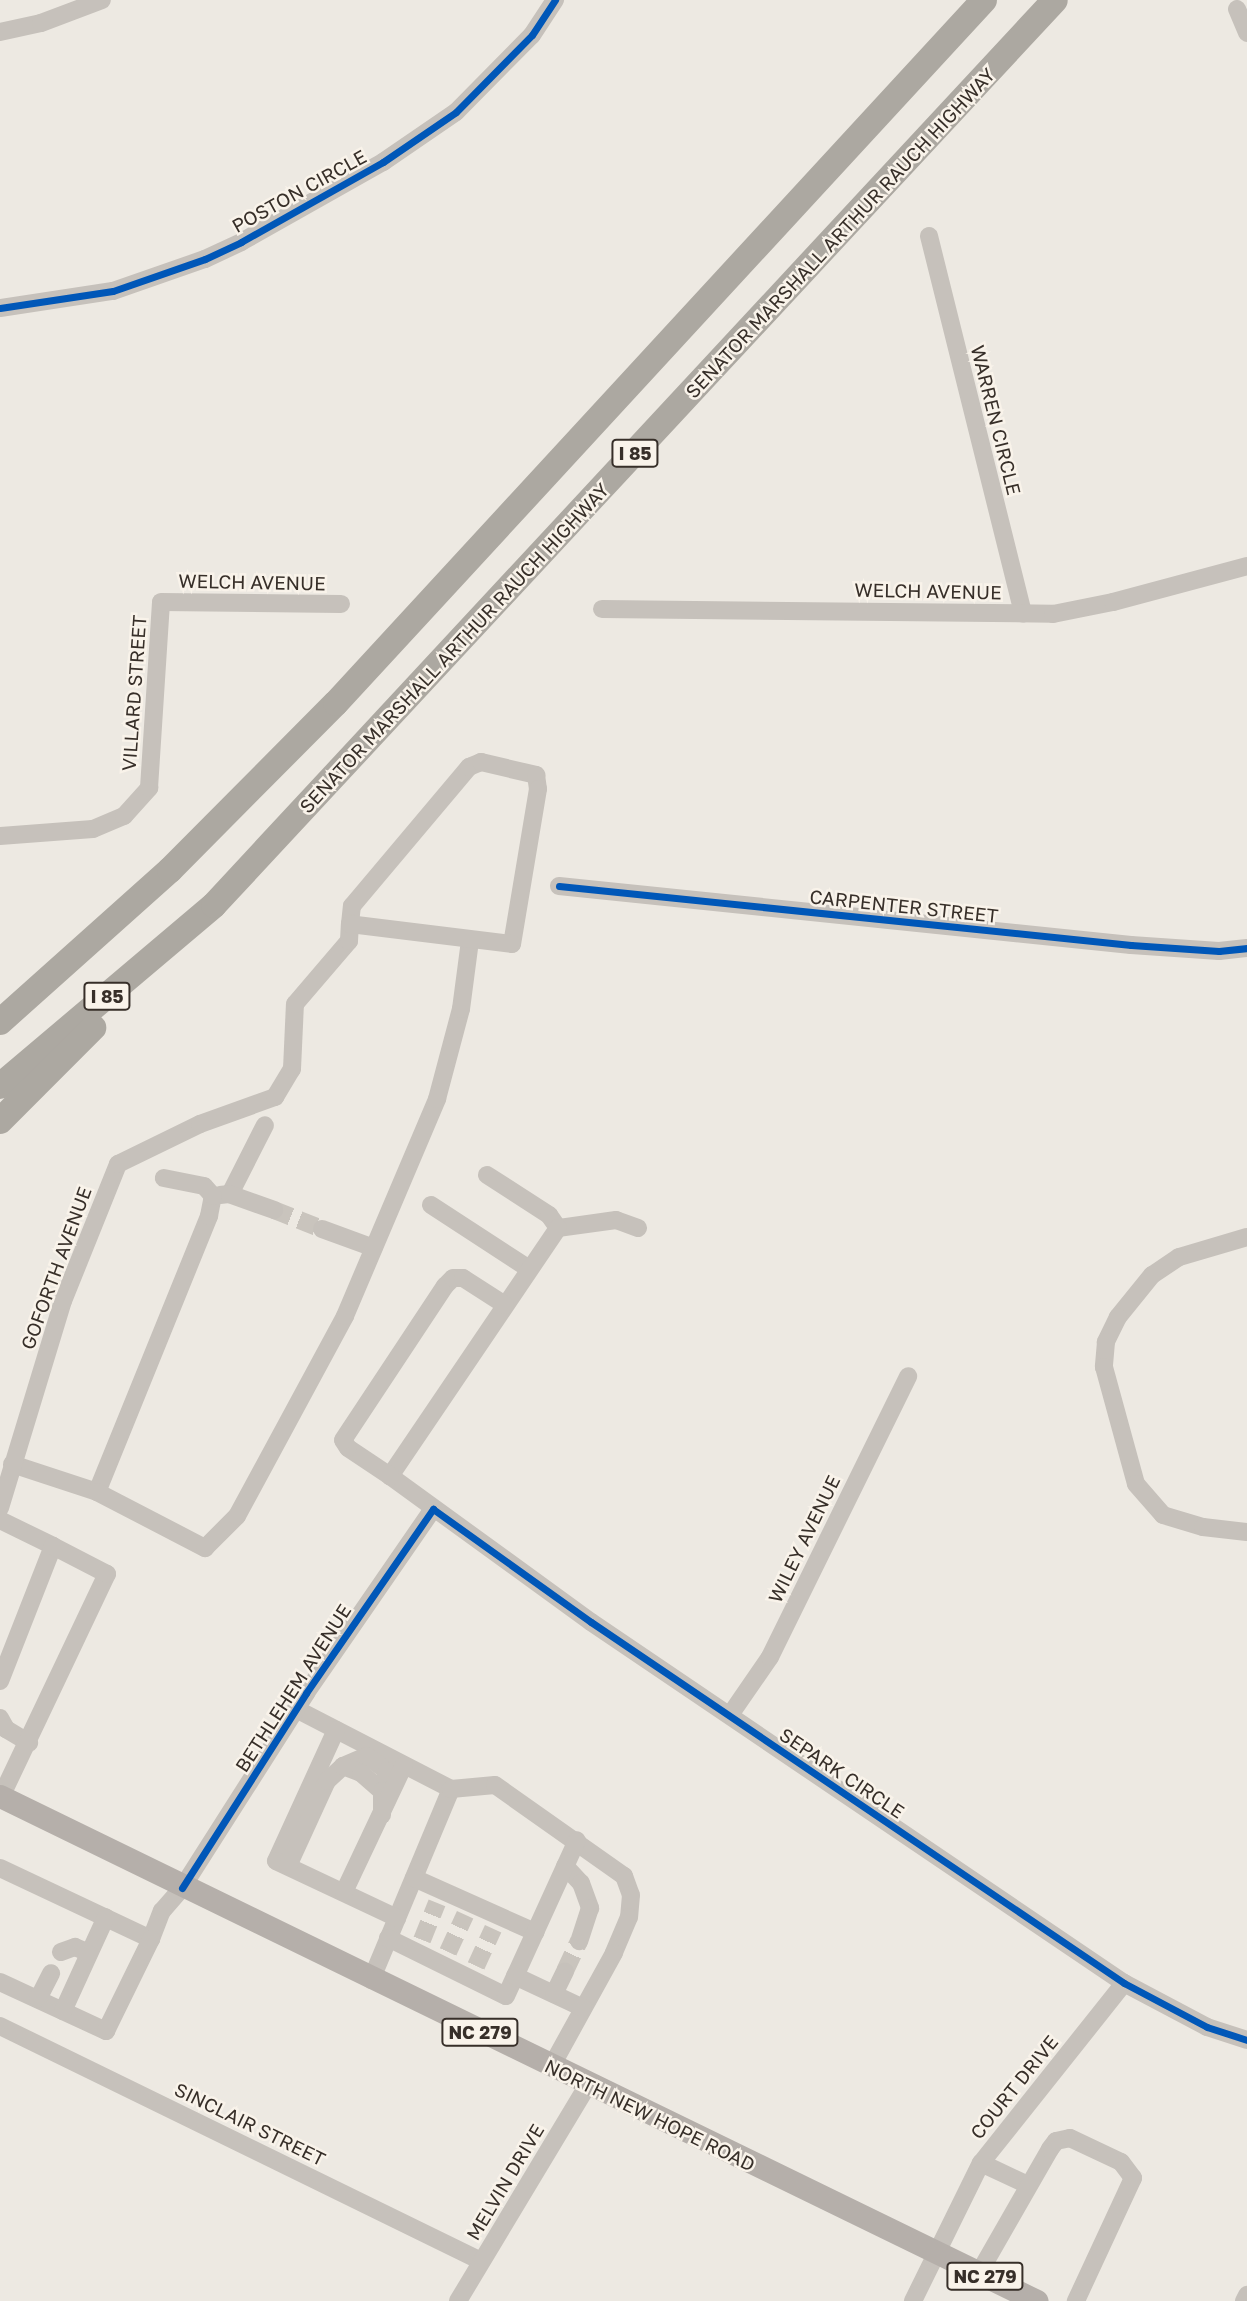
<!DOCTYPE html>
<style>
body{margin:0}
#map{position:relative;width:1247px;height:2301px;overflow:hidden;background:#ede9e2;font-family:"Golos Text",sans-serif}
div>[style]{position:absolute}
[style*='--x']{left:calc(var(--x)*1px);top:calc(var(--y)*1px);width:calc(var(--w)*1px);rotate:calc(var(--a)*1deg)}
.minor-tunnel>*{height:18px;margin-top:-9px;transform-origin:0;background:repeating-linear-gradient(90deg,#c9c4bd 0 18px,transparent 0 27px)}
.minor>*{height:18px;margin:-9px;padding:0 9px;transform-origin:9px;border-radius:9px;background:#c6c1bb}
.major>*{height:23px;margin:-11.5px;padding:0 11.5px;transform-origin:11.5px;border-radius:11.5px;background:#b5afaa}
.highway>*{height:26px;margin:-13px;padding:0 13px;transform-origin:13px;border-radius:13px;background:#aca8a1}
.cycleway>*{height:7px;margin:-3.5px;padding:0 3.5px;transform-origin:3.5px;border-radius:3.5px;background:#0057b8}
span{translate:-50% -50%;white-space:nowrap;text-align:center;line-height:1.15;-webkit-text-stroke:5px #f9f3ea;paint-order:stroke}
.shield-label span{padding:2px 5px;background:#f9f3ea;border:2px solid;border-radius:5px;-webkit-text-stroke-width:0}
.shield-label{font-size:18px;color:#372f29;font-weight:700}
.street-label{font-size:19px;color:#372f29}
</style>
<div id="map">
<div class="minor-tunnel">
<div style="--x:274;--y:1210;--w:52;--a:21.6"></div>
<div style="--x:422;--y:1940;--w:40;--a:-68"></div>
<div style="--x:448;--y:1952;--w:41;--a:-65.3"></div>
<div style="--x:476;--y:1966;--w:41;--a:-65.3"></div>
<div style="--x:565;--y:1971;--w:33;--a:-65"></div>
</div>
<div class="minor">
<div style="--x:1237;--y:9;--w:26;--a:67"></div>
<div style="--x:0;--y:32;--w:42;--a:-12.4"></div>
<div style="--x:41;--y:23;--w:65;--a:-20.7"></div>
<div style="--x:929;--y:236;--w:389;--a:76"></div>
<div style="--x:0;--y:308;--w:114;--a:-8.6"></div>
<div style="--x:113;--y:291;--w:97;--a:-19.2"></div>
<div style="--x:205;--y:259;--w:40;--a:-25"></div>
<div style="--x:241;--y:242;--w:163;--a:-29.4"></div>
<div style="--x:383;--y:162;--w:88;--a:-34.4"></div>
<div style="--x:456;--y:112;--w:108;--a:-45.4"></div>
<div style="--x:532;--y:35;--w:42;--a:-56.7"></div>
<div style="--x:602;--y:609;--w:451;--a:0.6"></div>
<div style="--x:1053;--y:614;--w:61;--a:-11.3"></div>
<div style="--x:1113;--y:602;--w:139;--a:-15"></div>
<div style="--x:0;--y:836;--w:93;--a:-4.3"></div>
<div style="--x:93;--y:829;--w:34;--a:-23"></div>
<div style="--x:124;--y:816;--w:38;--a:-48"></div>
<div style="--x:149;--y:788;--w:186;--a:-86.3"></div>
<div style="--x:161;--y:602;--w:180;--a:0.6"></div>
<div style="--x:559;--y:886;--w:575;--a:5.89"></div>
<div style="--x:1131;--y:945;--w:88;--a:3.9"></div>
<div style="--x:1219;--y:951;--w:28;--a:-6"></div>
<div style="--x:487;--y:1175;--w:74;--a:32.8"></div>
<div style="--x:549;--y:1215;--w:16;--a:55"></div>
<div style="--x:230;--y:1194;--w:77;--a:-63.1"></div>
<div style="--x:220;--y:1195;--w:9;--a:-6"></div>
<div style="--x:229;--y:1194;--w:48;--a:19.6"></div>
<div style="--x:431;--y:1205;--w:117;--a:33.1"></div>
<div style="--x:638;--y:1228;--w:23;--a:-160"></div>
<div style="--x:616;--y:1220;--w:59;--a:172.1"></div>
<div style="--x:558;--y:1228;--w:300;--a:124.1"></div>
<div style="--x:390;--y:1476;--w:248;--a:36"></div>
<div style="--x:591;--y:1622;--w:644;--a:34.11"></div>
<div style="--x:1124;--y:1983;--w:94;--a:27.9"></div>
<div style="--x:1207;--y:2027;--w:42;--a:18"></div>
<div style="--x:322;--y:1229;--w:55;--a:20.1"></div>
<div style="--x:1247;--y:1237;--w:71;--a:163.6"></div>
<div style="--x:1179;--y:1257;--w:32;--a:146"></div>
<div style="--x:1152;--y:1275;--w:54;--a:129"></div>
<div style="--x:1118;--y:1317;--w:28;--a:116"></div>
<div style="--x:1106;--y:1342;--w:25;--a:95"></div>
<div style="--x:1104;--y:1367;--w:121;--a:74.7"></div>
<div style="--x:1136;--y:1484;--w:41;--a:48.9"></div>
<div style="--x:1163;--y:1515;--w:42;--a:16.7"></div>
<div style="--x:1203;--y:1527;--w:44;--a:6.5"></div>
<div style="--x:12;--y:1464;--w:89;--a:18.2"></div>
<div style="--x:97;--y:1492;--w:298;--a:-67.9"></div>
<div style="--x:209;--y:1216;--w:20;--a:-79"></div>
<div style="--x:213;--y:1196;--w:13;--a:-132"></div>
<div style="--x:204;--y:1186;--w:41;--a:-168.7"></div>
<div style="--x:390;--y:1476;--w:50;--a:-146.3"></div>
<div style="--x:348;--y:1448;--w:9;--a:-122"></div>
<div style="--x:343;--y:1440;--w:185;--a:-56.5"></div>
<div style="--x:445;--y:1286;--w:11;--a:-45"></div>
<div style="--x:453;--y:1278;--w:10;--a:0"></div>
<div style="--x:463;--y:1278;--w:50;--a:32.7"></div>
<div style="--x:97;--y:1492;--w:122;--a:27.4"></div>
<div style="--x:205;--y:1548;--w:45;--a:-45"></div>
<div style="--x:237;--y:1516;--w:227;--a:-61.6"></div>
<div style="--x:345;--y:1316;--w:236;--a:-67"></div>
<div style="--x:437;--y:1099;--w:93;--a:-75.1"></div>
<div style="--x:461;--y:1009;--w:69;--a:-82.5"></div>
<div style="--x:0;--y:1508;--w:216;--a:-73.1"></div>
<div style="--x:63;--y:1301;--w:148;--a:-68.1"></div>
<div style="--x:118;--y:1164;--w:91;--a:-26"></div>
<div style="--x:200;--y:1124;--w:80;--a:-19.8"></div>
<div style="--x:275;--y:1097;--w:33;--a:-59"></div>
<div style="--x:292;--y:1069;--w:65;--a:-87.4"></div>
<div style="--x:295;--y:1004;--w:83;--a:-49.4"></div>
<div style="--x:349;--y:941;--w:17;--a:-87"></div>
<div style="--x:350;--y:924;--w:18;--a:-84"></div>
<div style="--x:352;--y:906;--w:182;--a:-49.9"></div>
<div style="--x:469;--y:767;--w:13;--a:-23"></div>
<div style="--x:481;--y:762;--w:57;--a:13.3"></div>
<div style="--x:536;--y:775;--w:14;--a:82"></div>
<div style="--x:538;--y:789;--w:157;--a:99.5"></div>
<div style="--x:512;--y:944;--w:163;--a:-173"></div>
<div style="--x:0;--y:1520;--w:59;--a:26.1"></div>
<div style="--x:53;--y:1546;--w:145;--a:111.4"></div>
<div style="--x:296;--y:1709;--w:174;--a:27.3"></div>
<div style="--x:451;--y:1789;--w:207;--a:112.7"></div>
<div style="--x:730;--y:1715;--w:70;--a:-55.4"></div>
<div style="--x:770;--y:1657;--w:313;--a:-63.8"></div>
<div style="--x:0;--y:1718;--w:13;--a:61"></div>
<div style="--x:6;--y:1729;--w:27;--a:31"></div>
<div style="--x:336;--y:1730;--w:144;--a:114.6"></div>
<div style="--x:276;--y:1861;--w:134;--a:25.2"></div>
<div style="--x:343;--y:1766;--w:26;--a:-23"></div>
<div style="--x:367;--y:1756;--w:25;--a:37"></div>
<div style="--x:387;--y:1771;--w:21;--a:104"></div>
<div style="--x:451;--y:1789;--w:44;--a:-5.2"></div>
<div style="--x:495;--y:1785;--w:158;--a:35.2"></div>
<div style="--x:624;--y:1876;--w:20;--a:70"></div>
<div style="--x:631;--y:1895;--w:22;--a:95"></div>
<div style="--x:629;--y:1917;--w:39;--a:113"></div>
<div style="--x:614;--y:1953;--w:130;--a:118.9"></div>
<div style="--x:1;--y:1797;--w:247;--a:-64.6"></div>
<div style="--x:107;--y:1574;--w:61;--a:-152.6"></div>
<div style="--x:288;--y:1866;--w:94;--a:-65.4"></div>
<div style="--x:327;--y:1781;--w:22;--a:-43"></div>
<div style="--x:343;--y:1766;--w:19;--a:21"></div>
<div style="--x:361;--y:1773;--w:28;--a:41"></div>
<div style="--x:382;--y:1791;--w:24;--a:90"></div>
<div style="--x:565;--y:1866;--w:23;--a:47"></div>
<div style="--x:581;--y:1883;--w:27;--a:70"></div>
<div style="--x:590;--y:1908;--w:35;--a:108"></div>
<div style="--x:0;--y:1868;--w:167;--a:25.2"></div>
<div style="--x:151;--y:1939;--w:30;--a:-69"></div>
<div style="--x:162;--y:1911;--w:30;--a:-49"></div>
<div style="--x:182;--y:1888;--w:231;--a:-57.5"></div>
<div style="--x:306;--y:1693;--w:224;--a:-55.4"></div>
<div style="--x:414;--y:1878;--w:133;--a:24.1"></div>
<div style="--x:344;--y:1892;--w:140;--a:-64.7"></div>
<div style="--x:388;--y:1938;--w:131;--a:26.2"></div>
<div style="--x:506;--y:1996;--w:171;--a:-65.5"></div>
<div style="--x:61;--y:1952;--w:15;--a:-20"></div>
<div style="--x:75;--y:1947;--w:15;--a:23"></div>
<div style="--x:515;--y:1976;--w:75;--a:25.2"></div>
<div style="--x:0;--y:1982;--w:117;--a:24.8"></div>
<div style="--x:106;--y:2031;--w:102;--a:-63.9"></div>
<div style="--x:554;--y:1994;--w:25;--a:-64"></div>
<div style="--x:38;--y:1999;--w:29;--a:-63"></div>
<div style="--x:63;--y:2011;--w:103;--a:-65.4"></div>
<div style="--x:0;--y:2026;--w:535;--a:26.04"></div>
<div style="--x:981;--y:2163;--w:52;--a:25.1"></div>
<div style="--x:979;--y:2273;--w:143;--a:-60.2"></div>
<div style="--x:1050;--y:2149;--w:10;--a:-53"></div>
<div style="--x:1056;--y:2141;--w:14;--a:-12"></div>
<div style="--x:1070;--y:2138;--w:56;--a:25.2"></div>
<div style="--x:1121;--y:2162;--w:20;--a:53"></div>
<div style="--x:1133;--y:2178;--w:136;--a:114.9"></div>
<div style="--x:458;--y:2301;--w:252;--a:-59"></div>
<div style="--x:913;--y:2301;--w:154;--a:-63.8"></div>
<div style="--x:981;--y:2163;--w:230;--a:-51.5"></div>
<div style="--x:1244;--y:2301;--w:7;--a:-63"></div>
</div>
<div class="major">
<div style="--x:0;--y:1796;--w:1153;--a:25.97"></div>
</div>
<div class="highway">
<div style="--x:0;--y:1022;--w:228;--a:-41.8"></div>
<div style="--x:170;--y:870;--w:235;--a:-45.2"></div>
<div style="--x:336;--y:703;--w:956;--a:-47.33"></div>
<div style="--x:0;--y:1086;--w:280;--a:-40.2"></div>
<div style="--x:214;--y:905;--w:1235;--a:-47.1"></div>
<div style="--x:0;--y:1121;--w:132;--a:-45"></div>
</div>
<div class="cycleway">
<div style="--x:0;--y:308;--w:114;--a:-8.6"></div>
<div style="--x:113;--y:291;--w:97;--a:-19.2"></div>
<div style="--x:205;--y:259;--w:40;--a:-25"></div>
<div style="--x:241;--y:242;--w:163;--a:-29.4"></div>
<div style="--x:383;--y:162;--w:88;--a:-34.4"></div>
<div style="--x:456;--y:112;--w:108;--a:-45.4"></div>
<div style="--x:532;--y:35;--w:42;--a:-56.7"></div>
<div style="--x:559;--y:886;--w:575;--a:5.89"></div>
<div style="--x:1131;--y:945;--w:88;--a:3.9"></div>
<div style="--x:1219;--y:951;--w:28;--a:-6"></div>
<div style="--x:182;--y:1888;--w:231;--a:-57.5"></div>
<div style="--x:306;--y:1693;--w:224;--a:-55.4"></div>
<div style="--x:433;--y:1509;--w:194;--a:35.6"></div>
<div style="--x:591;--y:1622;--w:644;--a:34.11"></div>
<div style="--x:1124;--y:1983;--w:94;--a:27.9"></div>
<div style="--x:1207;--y:2027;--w:42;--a:18"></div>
</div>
<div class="shield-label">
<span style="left:635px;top:453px">I 85</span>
<span style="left:107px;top:996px">I 85</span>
<span style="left:480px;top:2032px">NC 279</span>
<span style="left:985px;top:2276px">NC 279</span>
</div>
<div class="street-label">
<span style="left:299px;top:191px;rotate:-29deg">POSTON CIRCLE</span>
<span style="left:840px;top:233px;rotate:-47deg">SENATOR MARSHALL ARTHUR RAUCH HIGHWAY</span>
<span style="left:996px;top:420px;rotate:76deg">WARREN CIRCLE</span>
<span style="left:252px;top:582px;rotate:1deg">WELCH AVENUE</span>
<span style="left:928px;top:591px;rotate:1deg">WELCH AVENUE</span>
<span style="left:454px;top:648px;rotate:-47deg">SENATOR MARSHALL ARTHUR RAUCH HIGHWAY</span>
<span style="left:134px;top:693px;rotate:-86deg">VILLARD STREET</span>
<span style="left:904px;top:906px;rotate:6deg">CARPENTER STREET</span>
<span style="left:56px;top:1268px;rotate:-70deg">GOFORTH AVENUE</span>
<span style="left:804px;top:1539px;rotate:-64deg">WILEY AVENUE</span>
<span style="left:293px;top:1688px;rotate:-57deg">BETHLEHEM AVENUE</span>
<span style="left:842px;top:1773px;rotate:34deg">SEPARK CIRCLE</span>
<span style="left:1014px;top:2087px;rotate:-51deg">COURT DRIVE</span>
<span style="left:650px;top:2115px;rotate:26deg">NORTH NEW HOPE ROAD</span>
<span style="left:250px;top:2124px;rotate:26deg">SINCLAIR STREET</span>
<span style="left:505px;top:2182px;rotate:-59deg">MELVIN DRIVE</span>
</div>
</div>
